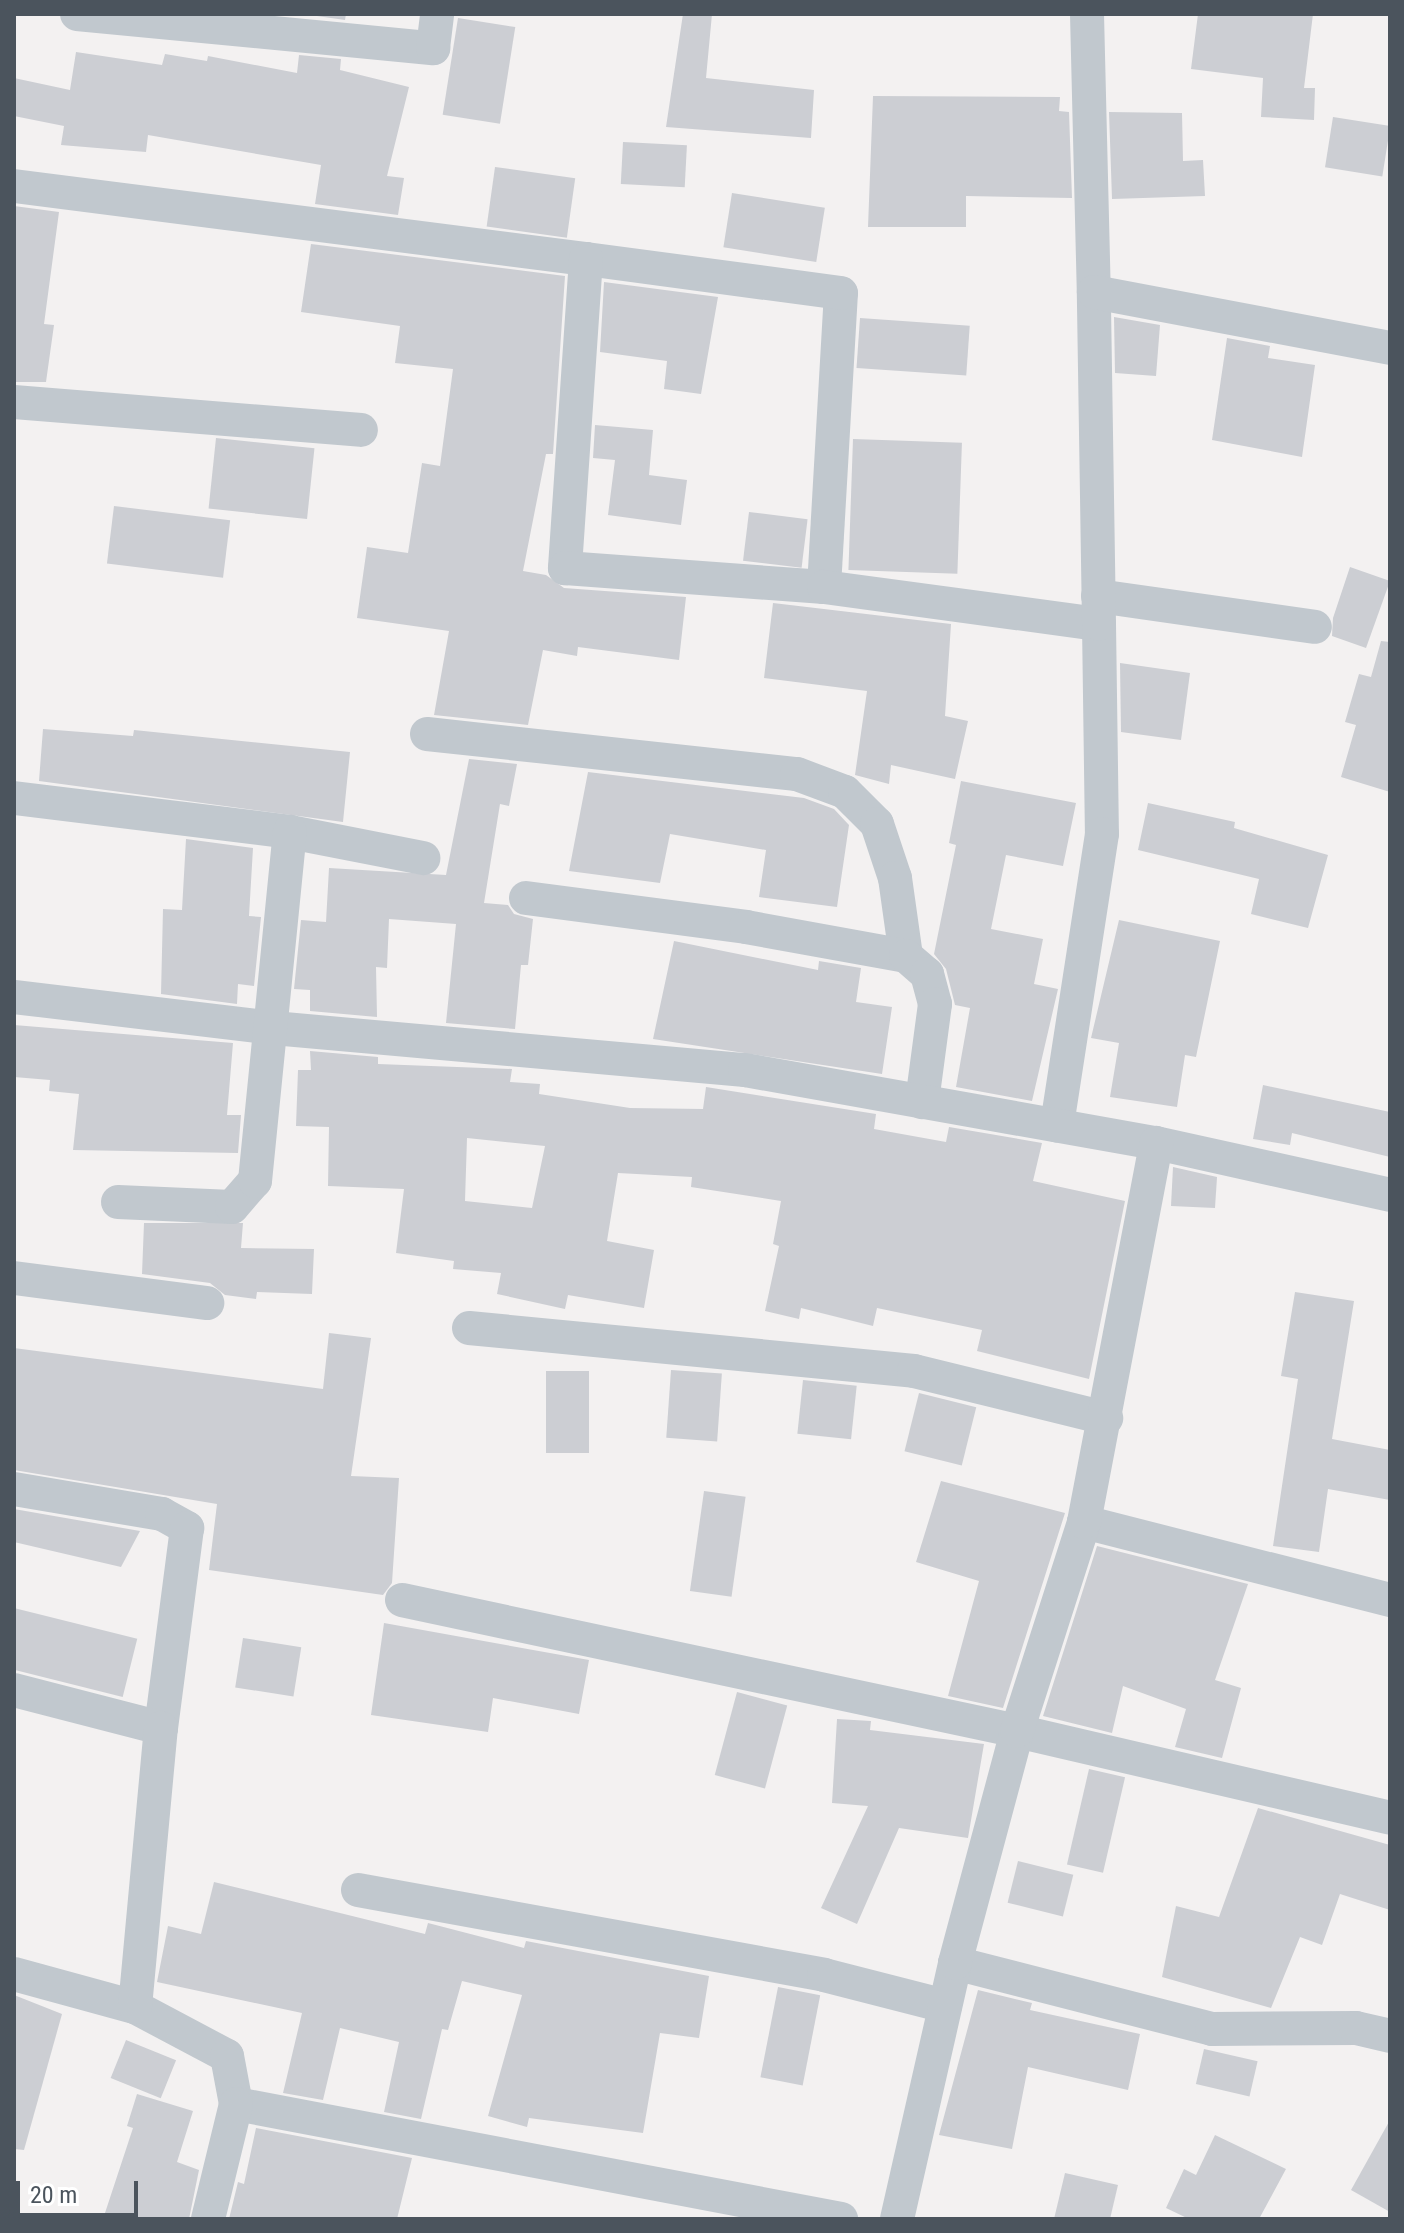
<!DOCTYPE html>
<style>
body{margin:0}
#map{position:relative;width:1404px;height:2233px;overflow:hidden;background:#f3f1f1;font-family:"Roboto Condensed",sans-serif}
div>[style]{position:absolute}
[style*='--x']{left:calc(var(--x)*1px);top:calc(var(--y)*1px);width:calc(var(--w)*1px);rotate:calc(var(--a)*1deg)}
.building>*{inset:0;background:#ccced3;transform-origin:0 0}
.minor>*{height:34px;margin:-17px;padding:0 17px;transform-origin:17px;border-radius:17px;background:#c1c8ce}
span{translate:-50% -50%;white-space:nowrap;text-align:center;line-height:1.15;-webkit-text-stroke:8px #fff;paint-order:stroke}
.frame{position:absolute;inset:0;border:16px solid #4b545d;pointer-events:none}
.scale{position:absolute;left:16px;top:2181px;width:122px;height:36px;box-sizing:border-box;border:4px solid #4b545d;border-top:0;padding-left:10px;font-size:24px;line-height:28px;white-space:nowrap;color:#4b545d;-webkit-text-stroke:6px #fff;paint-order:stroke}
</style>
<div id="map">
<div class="building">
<div style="clip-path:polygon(303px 14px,346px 14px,345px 20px)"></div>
<div style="clip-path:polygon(683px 14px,712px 14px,706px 78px,814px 90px,811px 138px,666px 127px)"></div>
<div style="clip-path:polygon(1198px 14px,1313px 14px,1304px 88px,1315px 88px,1314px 120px,1261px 117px,1263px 78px,1191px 69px)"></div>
<div style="left:458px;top:18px;width:58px;height:98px;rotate:9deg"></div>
<div style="clip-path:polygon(76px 52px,162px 65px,165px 54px,207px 61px,208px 56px,297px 73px,299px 55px,341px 59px,340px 70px,409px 87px,387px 176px,404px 178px,398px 215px,315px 204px,321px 165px,148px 135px,146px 152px,61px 145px,64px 126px,14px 116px,14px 78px,70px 90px)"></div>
<div style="clip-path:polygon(873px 96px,1060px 97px,1059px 111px,1069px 112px,1072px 198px,966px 196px,966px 227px,868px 227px)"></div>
<div style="clip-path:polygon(1109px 112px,1182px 113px,1183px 161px,1203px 160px,1205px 196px,1112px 199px)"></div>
<div style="left:1333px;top:117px;width:58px;height:51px;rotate:9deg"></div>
<div style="left:623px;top:142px;width:64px;height:42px;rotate:3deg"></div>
<div style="left:495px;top:167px;width:81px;height:60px;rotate:8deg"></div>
<div style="left:732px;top:193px;width:94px;height:55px;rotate:9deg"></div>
<div style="clip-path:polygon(14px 206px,59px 212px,44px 324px,54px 325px,46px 382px,14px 382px)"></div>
<div style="clip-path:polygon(311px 244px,565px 276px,553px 454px,546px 454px,523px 571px,546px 575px,564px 588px,686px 597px,679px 660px,578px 647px,577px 656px,543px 650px,528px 725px,434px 715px,449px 631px,357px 618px,367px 547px,408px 553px,422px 463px,440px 466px,453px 369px,395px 363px,400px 326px,301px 312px)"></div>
<div style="clip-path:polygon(604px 282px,718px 297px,701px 394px,664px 389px,667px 361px,600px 352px)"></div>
<div style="clip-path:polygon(1114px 317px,1160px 325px,1156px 376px,1115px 373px)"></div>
<div style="left:860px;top:318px;width:110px;height:50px;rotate:4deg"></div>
<div style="clip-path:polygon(1227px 338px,1270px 346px,1268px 358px,1315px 365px,1302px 457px,1212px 440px)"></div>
<div style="clip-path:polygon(595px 425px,653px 430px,649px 475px,687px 480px,681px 525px,608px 515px,615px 460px,593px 458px)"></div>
<div style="left:216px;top:438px;width:99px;height:71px;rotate:6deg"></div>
<div style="left:853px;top:439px;width:109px;height:131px;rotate:2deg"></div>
<div style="left:114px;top:506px;width:117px;height:58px;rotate:7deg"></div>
<div style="left:749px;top:512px;width:59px;height:49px;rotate:7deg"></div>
<div style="clip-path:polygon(1350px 567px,1390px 581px,1366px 648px,1332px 636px,1333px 618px)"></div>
<div style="clip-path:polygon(773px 603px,951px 624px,945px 716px,968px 721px,955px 779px,891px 765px,889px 784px,855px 775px,867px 691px,764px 678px)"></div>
<div style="clip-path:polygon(1381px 641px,1390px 642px,1390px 792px,1341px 777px,1356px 725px,1345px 722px,1359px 674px,1371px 677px)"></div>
<div style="clip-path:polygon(1120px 663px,1190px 673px,1181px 740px,1121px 732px)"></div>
<div style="clip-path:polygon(43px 729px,133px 736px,134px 730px,350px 752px,343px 822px,39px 781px)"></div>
<div style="clip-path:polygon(469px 759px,517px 764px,509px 806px,500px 804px,484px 903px,508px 905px,514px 914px,533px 919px,528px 965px,521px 965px,515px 1029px,446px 1023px,456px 924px,389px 919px,387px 968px,376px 967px,377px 1017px,310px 1011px,310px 990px,294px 989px,301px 920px,326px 922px,329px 868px,446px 875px)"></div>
<div style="clip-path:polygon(588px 772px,804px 798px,834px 809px,849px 825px,837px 907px,759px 897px,766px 850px,670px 834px,660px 883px,569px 871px)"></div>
<div style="clip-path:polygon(961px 781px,1076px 803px,1063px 866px,1006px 855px,991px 929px,1043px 939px,1034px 984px,1058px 989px,1032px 1101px,956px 1087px,970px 1008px,955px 1005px,946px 969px,934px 954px,956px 845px,949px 843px)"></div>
<div style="clip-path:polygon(1148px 803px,1235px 822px,1234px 828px,1328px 855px,1308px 928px,1251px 914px,1259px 879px,1138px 850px)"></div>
<div style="clip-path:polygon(186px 839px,253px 848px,249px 916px,261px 917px,254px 986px,238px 984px,237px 1004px,161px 994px,163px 909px,182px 910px)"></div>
<div style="clip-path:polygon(1119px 920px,1220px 941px,1196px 1057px,1185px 1055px,1177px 1107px,1110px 1097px,1119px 1043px,1091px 1038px)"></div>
<div style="clip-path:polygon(674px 941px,818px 970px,819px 961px,861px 968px,856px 1002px,892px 1007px,882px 1074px,653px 1039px)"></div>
<div style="clip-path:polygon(14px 1025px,233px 1043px,227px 1115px,241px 1115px,238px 1153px,73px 1150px,79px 1094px,49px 1091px,50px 1080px,14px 1077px)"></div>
<div style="clip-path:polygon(evenodd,310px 1051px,378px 1057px,378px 1064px,512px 1069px,510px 1082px,540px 1084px,539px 1094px,630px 1108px,703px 1109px,706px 1087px,876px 1114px,874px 1129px,946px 1142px,949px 1127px,1042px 1143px,1033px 1181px,1125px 1201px,1089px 1379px,977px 1351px,982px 1330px,877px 1308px,873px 1326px,801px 1308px,799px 1319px,765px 1311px,779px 1246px,773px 1244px,781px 1201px,691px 1187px,692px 1177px,618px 1173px,607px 1241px,654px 1250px,644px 1308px,568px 1295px,565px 1309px,497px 1294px,501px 1273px,453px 1269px,454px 1261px,396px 1253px,404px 1189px,328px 1186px,329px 1127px,296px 1126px,298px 1070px,311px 1070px,310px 1051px,467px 1138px,545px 1146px,532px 1208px,465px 1201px,467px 1138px)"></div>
<div style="clip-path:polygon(1263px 1085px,1390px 1112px,1390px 1157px,1292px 1133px,1290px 1145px,1253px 1139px)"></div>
<div style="clip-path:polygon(1173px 1167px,1217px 1177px,1215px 1208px,1171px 1206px)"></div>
<div style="clip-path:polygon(144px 1223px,243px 1223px,241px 1248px,314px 1249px,312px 1294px,257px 1292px,256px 1299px,225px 1295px,210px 1283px,142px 1274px)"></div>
<div style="clip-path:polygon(1295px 1292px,1354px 1301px,1332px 1439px,1390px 1450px,1390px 1500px,1328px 1489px,1319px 1552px,1273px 1546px,1298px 1379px,1281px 1376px)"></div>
<div style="clip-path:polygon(329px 1333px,371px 1338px,351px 1476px,399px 1478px,392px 1583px,383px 1595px,209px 1570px,217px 1504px,14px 1470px,14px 1348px,323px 1389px)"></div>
<div style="left:671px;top:1370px;width:51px;height:68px;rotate:4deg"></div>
<div style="left:546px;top:1371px;width:43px;height:82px"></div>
<div style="left:803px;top:1380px;width:54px;height:54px;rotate:6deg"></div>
<div style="left:919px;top:1393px;width:59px;height:60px;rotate:14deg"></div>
<div style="clip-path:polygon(941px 1481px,1065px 1513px,1003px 1708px,948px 1696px,979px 1581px,916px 1562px)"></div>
<div style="left:704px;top:1491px;width:42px;height:101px;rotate:8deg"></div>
<div style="clip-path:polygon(14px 1509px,140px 1531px,121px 1567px,14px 1542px)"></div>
<div style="clip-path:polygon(1097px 1546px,1248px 1584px,1215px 1680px,1241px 1688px,1222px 1758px,1175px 1747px,1186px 1709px,1123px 1686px,1112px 1733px,1043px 1716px)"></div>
<div style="left:14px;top:1608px;width:127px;height:60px;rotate:14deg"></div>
<div style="clip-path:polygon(384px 1623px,589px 1660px,579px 1714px,493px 1698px,488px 1732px,371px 1715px)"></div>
<div style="left:243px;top:1638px;width:59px;height:50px;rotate:9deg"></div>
<div style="left:737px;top:1692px;width:52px;height:86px;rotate:15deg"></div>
<div style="clip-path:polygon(837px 1719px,871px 1721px,870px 1730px,984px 1744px,968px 1838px,899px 1828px,857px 1924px,821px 1908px,868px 1806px,832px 1803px)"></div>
<div style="left:1089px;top:1769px;width:37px;height:98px;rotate:13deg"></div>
<div style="clip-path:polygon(1258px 1808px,1390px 1845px,1390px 1910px,1340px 1894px,1322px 1945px,1300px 1937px,1271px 2008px,1162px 1977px,1176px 1906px,1219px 1917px)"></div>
<div style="left:1018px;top:1861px;width:57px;height:43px;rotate:14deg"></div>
<div style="clip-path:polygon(214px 1882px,425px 1934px,428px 1923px,524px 1948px,526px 1941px,709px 1976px,699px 2038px,660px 2033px,643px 2133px,529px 2118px,527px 2127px,488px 2116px,522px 1995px,462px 1981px,448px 2030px,442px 2029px,421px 2119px,384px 2112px,399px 2042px,340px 2028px,323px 2100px,283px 2093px,302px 2013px,157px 1982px,168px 1926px,201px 1934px)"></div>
<div style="left:778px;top:1987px;width:43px;height:92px;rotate:11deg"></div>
<div style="clip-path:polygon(978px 1990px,1032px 2003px,1030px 2010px,1140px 2034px,1128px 2090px,1028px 2067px,1012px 2149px,939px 2135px)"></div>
<div style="clip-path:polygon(14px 1995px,62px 2014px,24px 2150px,14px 2149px)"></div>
<div style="left:126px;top:2040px;width:54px;height:41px;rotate:22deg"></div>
<div style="left:1204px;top:2049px;width:55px;height:36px;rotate:13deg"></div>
<div style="clip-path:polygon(137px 2094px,193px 2111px,177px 2162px,199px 2170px,189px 2219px,103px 2219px,133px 2128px,127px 2126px)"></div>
<div style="clip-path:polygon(1390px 2120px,1390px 2212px,1351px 2190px)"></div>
<div style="clip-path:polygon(256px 2128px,412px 2158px,397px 2219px,229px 2219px,238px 2182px,244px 2184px)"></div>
<div style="clip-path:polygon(1215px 2135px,1286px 2169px,1259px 2219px,1189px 2219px,1166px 2208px,1184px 2169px,1196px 2175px)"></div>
<div style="clip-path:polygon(1065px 2173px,1118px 2185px,1110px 2219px,1054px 2219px)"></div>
</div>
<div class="minor">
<div style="--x:77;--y:14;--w:358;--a:5.5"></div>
<div style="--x:433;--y:48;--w:34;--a:-83"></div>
<div style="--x:1087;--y:14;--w:278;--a:88.6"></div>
<div style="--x:14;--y:186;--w:577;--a:7.27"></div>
<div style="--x:14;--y:402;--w:348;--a:4.6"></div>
<div style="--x:824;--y:587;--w:294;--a:-86.7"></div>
<div style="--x:841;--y:293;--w:257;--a:-172.4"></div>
<div style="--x:586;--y:259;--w:310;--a:93.9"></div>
<div style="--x:565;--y:568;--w:260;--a:4.2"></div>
<div style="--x:824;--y:587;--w:277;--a:7.7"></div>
<div style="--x:1099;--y:624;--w:210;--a:89.2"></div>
<div style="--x:1102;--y:834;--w:295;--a:98.8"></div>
<div style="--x:1098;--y:596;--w:219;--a:8.1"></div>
<div style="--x:1099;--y:624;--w:332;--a:-90.9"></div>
<div style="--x:1094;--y:292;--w:301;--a:10.7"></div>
<div style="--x:427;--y:734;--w:372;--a:6.2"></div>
<div style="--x:797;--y:774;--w:51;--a:20.6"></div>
<div style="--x:845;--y:792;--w:45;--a:45"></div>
<div style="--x:877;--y:824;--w:57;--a:71.6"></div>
<div style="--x:895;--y:878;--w:79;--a:82"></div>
<div style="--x:14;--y:798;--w:278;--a:7"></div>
<div style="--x:290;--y:832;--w:136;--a:11.1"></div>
<div style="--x:526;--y:898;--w:222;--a:7.5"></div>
<div style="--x:746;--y:927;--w:163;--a:10.3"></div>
<div style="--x:906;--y:956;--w:28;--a:41"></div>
<div style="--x:927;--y:974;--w:31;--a:75"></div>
<div style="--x:935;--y:1004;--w:99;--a:97.6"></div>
<div style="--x:14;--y:997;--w:261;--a:6.8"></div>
<div style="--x:273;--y:1028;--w:474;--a:5.1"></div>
<div style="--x:745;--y:1070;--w:417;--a:10.1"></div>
<div style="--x:1156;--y:1143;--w:240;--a:12.5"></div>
<div style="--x:118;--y:1202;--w:114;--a:2.5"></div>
<div style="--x:232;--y:1207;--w:35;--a:-49"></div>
<div style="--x:255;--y:1181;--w:351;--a:-84.3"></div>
<div style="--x:14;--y:1278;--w:195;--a:7.4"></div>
<div style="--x:469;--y:1328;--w:447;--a:5.5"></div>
<div style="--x:914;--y:1371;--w:198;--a:13.8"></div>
<div style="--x:14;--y:1489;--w:150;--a:9.6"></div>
<div style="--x:162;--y:1514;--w:29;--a:29"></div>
<div style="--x:187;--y:1528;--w:202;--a:97.4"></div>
<div style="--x:161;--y:1728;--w:152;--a:-165.5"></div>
<div style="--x:1084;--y:1522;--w:316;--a:14.3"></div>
<div style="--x:402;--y:1600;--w:629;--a:12.02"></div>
<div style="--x:1017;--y:1731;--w:383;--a:13.1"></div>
<div style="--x:358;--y:1890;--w:474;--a:10.3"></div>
<div style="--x:824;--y:1975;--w:125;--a:14.4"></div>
<div style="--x:955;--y:1963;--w:265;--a:14.4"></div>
<div style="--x:1212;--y:2029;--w:144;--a:-0.4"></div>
<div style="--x:1356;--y:2028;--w:35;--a:13"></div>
<div style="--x:14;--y:1974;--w:125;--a:15.3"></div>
<div style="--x:135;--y:2007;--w:104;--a:28"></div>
<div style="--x:227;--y:2056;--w:49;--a:79.4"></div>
<div style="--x:236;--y:2104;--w:616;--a:10.76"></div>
<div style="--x:135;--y:2007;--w:280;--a:-84.7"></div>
<div style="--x:208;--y:2219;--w:118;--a:-76.3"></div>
<div style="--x:897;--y:2219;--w:262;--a:-77.2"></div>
<div style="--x:955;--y:1963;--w:240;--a:-75"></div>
<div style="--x:1017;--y:1731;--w:219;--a:-72.2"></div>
<div style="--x:1084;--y:1522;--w:386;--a:-79.2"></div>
</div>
<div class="frame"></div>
<div class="scale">20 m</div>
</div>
